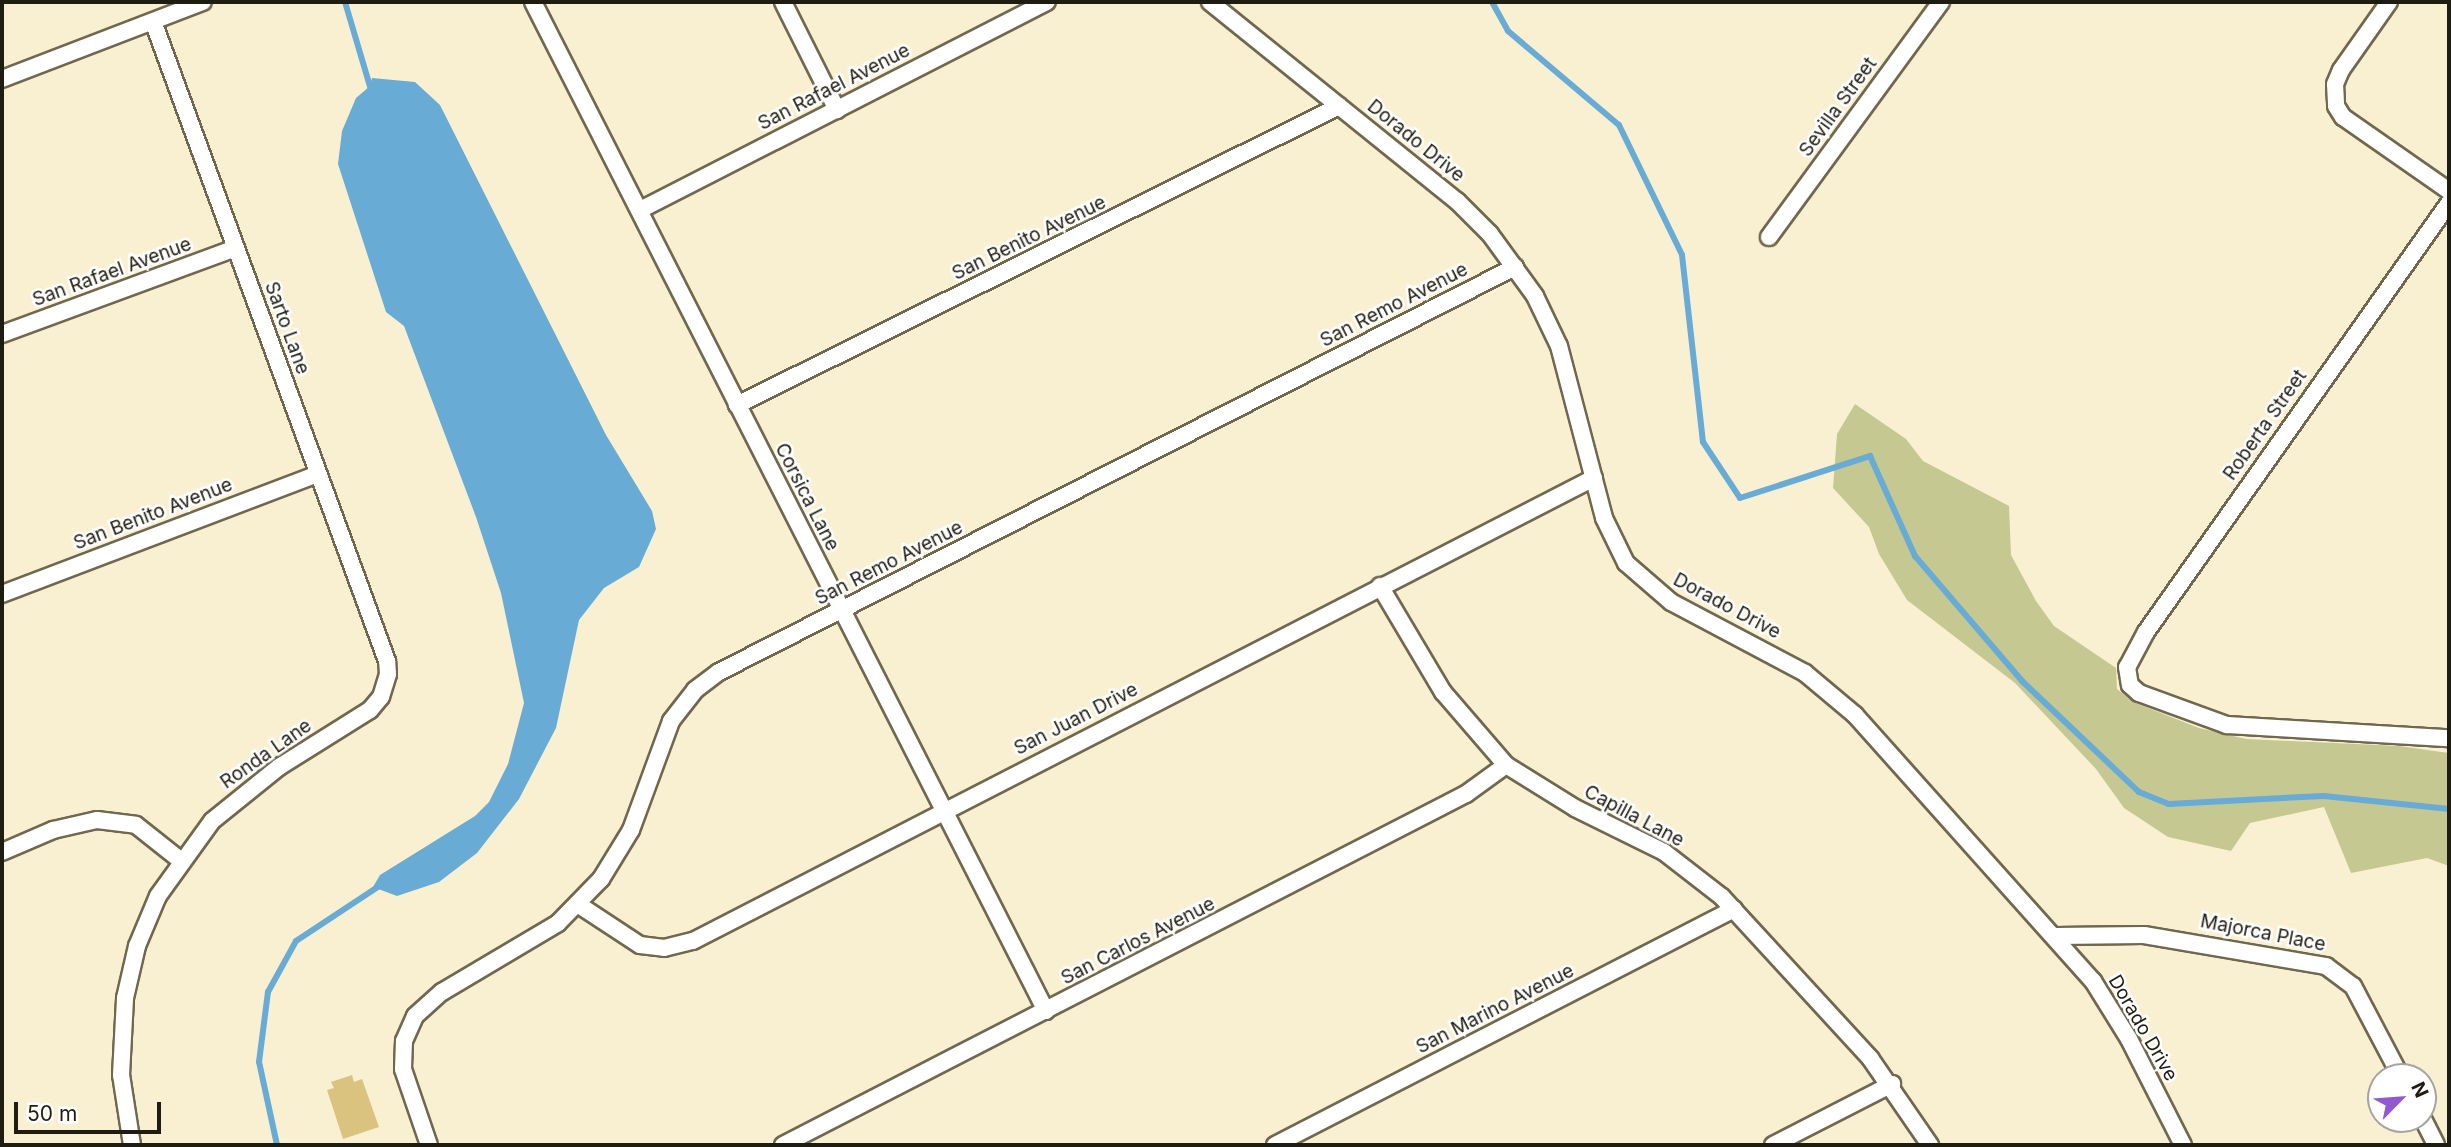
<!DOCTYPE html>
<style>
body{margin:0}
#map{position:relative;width:2451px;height:1147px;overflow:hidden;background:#f9f0d2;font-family:Inter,sans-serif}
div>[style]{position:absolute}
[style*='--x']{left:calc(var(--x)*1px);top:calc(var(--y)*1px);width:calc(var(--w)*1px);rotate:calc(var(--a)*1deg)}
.green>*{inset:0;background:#c5c991}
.water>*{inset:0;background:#68abd5}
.stream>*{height:6px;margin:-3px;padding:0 3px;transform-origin:3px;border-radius:3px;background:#68abd5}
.building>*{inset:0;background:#d9c37e}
.roads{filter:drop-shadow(2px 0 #70684e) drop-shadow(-2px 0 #70684e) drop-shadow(0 2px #70684e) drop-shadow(0 -2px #70684e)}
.street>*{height:16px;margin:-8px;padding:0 8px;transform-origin:8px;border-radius:8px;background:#fff}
span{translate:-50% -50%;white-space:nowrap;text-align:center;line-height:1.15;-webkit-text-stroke:5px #fff;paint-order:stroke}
.street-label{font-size:19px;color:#1f1c11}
.frame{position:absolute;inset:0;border:4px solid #1f1c11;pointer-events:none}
.north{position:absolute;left:2367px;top:1063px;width:70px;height:70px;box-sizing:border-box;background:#fff;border:2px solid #a5a4a0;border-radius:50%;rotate:65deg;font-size:19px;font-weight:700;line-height:28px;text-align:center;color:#1f1c11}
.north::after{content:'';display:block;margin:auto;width:24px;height:32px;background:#9359d1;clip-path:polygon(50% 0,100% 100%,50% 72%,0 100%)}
.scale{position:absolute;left:14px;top:1102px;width:147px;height:32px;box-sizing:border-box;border:4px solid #1f1c11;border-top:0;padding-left:9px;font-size:21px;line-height:24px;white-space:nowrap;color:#1f1c11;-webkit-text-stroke:5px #fff;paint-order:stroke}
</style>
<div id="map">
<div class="green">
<div style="clip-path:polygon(1855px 404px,1906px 439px,1923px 461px,2009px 506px,2011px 555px,2036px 601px,2054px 626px,2116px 668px,2117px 689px,2133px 702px,2199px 728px,2246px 739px,2399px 746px,2449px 753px,2449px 866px,2427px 858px,2351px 873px,2324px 807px,2250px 823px,2231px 851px,2168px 837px,2124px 808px,2096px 769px,2015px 683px,1907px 600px,1879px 554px,1869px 527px,1833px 488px,1837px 434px)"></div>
</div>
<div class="water">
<div style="clip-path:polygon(372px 78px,415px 82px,440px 105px,606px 435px,652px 511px,656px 529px,639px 567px,604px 588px,579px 620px,556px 728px,519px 799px,477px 853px,439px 882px,397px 896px,373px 887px,380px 875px,475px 816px,489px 802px,508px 764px,524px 703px,501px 593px,476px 517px,404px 326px,386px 312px,338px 164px,342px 131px,356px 98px,370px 86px)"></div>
</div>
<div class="stream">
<div style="--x:345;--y:2;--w:95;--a:73.5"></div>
<div style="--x:1492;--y:2;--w:33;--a:61"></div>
<div style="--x:1508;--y:31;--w:145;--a:40.3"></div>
<div style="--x:1619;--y:125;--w:144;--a:64.1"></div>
<div style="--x:1682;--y:255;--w:188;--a:83.6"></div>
<div style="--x:1703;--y:442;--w:67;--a:56.5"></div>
<div style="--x:1740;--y:498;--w:137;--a:-17.9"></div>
<div style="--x:1870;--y:456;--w:110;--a:65.8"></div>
<div style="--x:1915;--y:556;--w:165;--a:49.4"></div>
<div style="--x:2022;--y:681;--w:161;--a:43.5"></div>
<div style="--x:2139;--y:792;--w:32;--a:22"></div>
<div style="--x:2169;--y:804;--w:155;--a:-3"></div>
<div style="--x:2324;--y:796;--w:126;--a:5.9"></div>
<div style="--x:277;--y:1145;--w:85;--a:-102.2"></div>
<div style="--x:259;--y:1062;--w:71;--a:-82.7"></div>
<div style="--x:268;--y:992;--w:58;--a:-61.2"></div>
<div style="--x:296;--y:941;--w:102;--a:-33.4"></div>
</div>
<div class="building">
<div style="clip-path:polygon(352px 1075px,354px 1082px,362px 1079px,379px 1127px,343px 1139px,327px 1090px,334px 1088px,331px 1082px)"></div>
</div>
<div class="roads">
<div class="street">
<div style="--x:533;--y:2;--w:1132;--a:63.05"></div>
<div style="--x:783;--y:2;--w:121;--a:63.4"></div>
<div style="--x:1210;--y:2;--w:317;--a:38.9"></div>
<div style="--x:1457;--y:201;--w:47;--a:45"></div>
<div style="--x:1490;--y:234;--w:77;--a:54"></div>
<div style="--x:1535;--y:296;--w:55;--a:64.4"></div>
<div style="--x:1559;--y:346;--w:178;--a:75.3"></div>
<div style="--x:1604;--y:518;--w:50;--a:63.9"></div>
<div style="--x:1626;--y:563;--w:60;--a:40.9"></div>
<div style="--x:1671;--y:602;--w:152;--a:27.9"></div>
<div style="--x:1805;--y:673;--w:65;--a:40"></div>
<div style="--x:1855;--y:715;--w:357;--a:48.2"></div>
<div style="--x:2093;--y:981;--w:68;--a:58.2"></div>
<div style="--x:2129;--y:1039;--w:119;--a:63"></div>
<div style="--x:2389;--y:2;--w:83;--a:125.2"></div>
<div style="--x:2341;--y:70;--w:15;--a:113"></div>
<div style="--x:2335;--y:84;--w:22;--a:87"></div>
<div style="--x:2336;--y:106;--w:13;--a:58"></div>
<div style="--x:2343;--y:117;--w:129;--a:34.9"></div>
<div style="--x:2;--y:79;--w:215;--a:-21"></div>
<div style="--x:2449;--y:203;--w:525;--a:125.23"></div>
<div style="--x:2146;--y:632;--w:40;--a:118"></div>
<div style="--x:2127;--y:667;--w:18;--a:81"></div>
<div style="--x:2130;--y:685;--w:12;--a:42"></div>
<div style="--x:2139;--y:693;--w:94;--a:20"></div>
<div style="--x:2227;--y:725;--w:222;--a:3.4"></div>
<div style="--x:640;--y:210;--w:457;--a:-27.1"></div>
<div style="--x:1769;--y:237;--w:291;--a:-53.8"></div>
<div style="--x:2;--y:334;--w:249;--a:-20.2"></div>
<div style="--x:737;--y:405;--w:672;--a:-26.41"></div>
<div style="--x:1380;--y:586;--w:123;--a:59.3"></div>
<div style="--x:1443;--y:692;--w:96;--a:49.2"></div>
<div style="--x:1506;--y:765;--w:81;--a:31.9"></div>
<div style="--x:1575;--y:808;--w:99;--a:26.3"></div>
<div style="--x:1664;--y:852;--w:73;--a:37.8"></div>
<div style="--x:1722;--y:897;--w:219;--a:47.4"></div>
<div style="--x:1870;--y:1058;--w:106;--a:55.4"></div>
<div style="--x:2;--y:594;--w:338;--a:-20.8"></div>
<div style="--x:2;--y:852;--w:56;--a:-23.3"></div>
<div style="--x:53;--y:830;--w:45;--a:-12.8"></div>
<div style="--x:97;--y:820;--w:39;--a:7"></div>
<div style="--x:136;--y:825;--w:56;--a:38.5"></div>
<div style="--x:579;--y:905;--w:73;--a:33.3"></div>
<div style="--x:640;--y:945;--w:24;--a:7"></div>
<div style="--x:664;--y:948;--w:30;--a:-14"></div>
<div style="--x:693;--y:941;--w:1013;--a:-27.2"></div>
<div style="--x:2056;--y:936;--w:88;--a:-0.7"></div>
<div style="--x:2144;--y:935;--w:185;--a:9.7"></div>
<div style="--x:2326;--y:966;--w:34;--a:37"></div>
<div style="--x:2353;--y:986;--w:103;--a:62.2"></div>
<div style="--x:2423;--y:1119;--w:29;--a:63"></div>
<div style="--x:132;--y:1145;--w:71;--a:-98.9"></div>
<div style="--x:121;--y:1075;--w:77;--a:-87"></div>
<div style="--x:125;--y:998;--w:53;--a:-77"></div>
<div style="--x:137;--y:946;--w:54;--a:-67.2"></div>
<div style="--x:158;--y:896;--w:92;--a:-54.2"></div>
<div style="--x:212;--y:821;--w:86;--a:-38.9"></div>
<div style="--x:279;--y:767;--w:107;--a:-32.1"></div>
<div style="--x:370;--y:710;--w:17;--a:-50"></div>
<div style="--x:381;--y:697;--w:24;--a:-73"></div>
<div style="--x:388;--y:674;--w:13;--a:-94"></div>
<div style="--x:387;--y:661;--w:678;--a:-110.09"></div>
<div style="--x:429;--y:1145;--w:80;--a:-108.9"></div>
<div style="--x:403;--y:1069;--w:28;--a:-88"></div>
<div style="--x:404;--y:1041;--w:27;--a:-66"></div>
<div style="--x:415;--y:1016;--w:36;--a:-42"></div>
<div style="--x:442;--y:992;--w:135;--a:-30.7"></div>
<div style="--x:558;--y:923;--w:62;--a:-45.7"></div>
<div style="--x:601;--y:879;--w:57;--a:-58.5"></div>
<div style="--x:631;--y:830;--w:116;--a:-69.8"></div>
<div style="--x:671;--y:721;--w:39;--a:-52"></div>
<div style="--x:695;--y:690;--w:30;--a:-37"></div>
<div style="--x:719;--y:672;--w:893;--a:-26.97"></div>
<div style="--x:783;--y:1145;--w:768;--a:-27.2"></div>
<div style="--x:1466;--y:794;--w:49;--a:-35.9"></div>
<div style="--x:1275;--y:1145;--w:516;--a:-27.21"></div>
<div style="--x:1773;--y:1145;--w:134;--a:-27.1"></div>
</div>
</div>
<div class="street-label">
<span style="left:834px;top:87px;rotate:-27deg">San Rafael Avenue</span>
<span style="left:1838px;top:107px;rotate:-54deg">Sevilla Street</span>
<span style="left:1416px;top:141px;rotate:39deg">Dorado Drive</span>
<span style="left:1029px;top:238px;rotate:-26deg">San Benito Avenue</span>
<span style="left:112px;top:272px;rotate:-20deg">San Rafael Avenue</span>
<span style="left:1394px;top:305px;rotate:-27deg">San Remo Avenue</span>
<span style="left:287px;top:328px;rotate:70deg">Sarto Lane</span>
<span style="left:2265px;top:425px;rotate:-55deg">Roberta Street</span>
<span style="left:807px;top:497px;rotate:63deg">Corsica Lane</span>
<span style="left:153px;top:514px;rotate:-21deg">San Benito Avenue</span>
<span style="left:889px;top:563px;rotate:-27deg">San Remo Avenue</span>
<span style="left:1727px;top:606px;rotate:28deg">Dorado Drive</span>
<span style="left:1076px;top:719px;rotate:-27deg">San Juan Drive</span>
<span style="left:266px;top:754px;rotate:-35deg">Ronda Lane</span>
<span style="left:1634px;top:816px;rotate:28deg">Capilla Lane</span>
<span style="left:2263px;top:933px;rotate:11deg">Majorca Place</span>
<span style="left:1138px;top:941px;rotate:-27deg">San Carlos Avenue</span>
<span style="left:1495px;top:1009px;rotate:-27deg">San Marino Avenue</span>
<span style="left:2143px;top:1028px;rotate:60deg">Dorado Drive</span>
</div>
<div class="frame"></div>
<div class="north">N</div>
<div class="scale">50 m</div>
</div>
